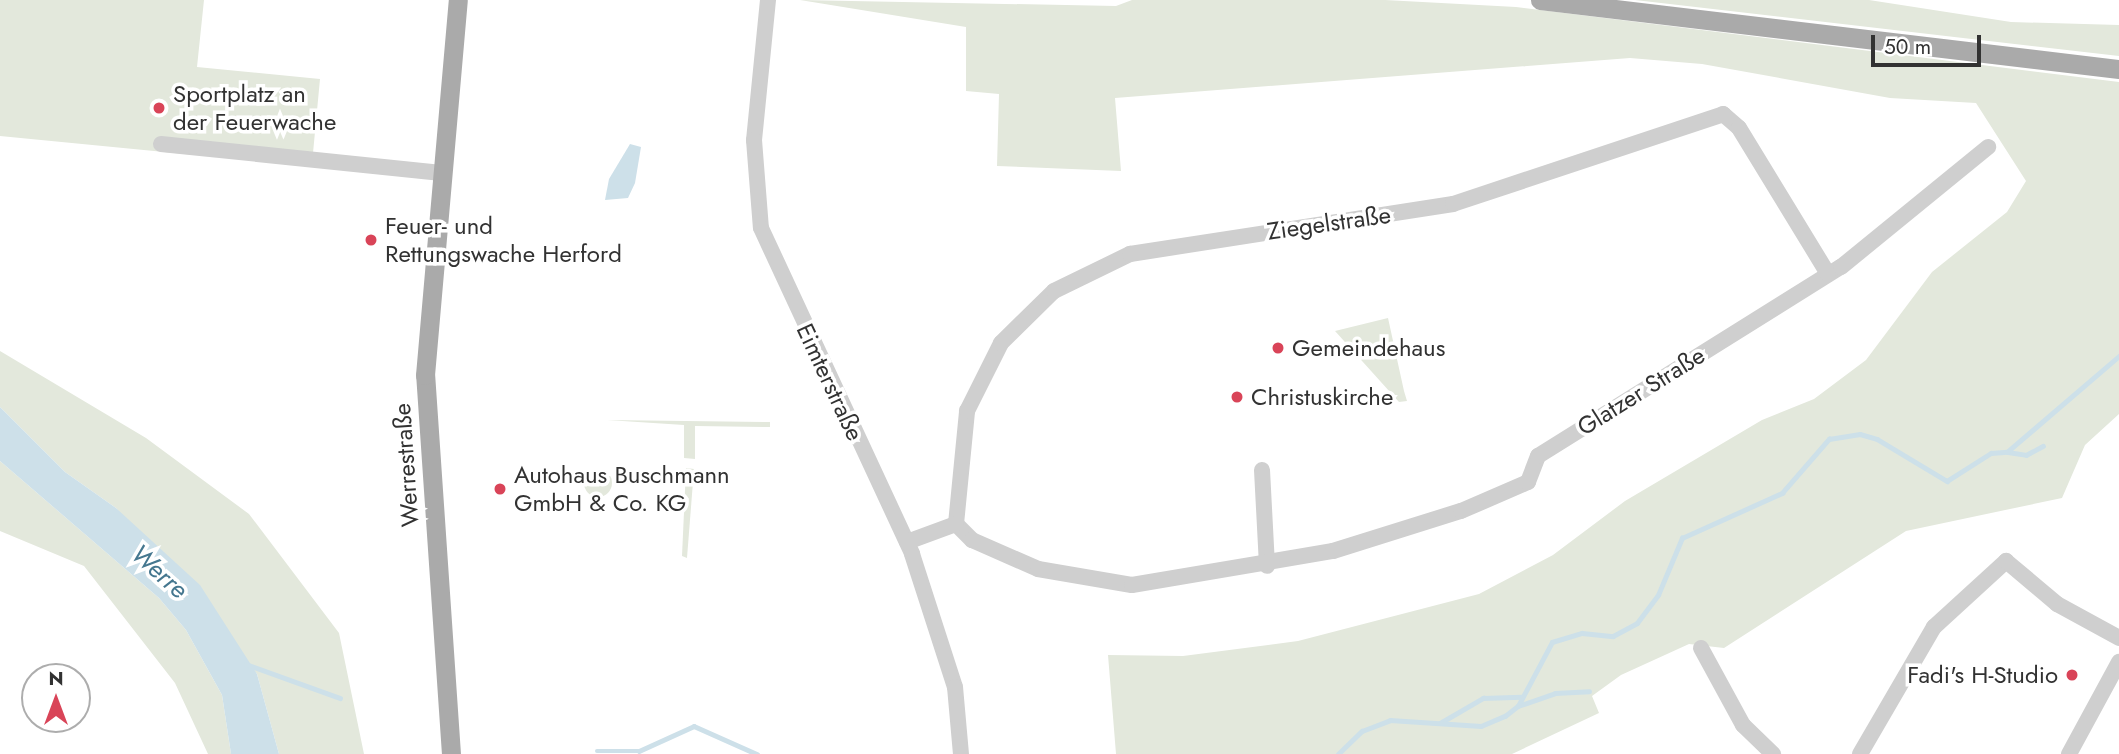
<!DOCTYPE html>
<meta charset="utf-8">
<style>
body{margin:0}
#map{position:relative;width:2119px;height:754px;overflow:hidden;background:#fff;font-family:Jost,sans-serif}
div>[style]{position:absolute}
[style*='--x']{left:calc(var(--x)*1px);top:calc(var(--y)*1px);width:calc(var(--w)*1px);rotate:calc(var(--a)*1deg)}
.green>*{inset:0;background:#e3e8dc}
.round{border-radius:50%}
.water>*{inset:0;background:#cde0e9}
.stream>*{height:4.5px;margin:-2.25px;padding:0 2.25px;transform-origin:2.25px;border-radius:2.25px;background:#cde0e9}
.minor>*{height:16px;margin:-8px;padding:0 8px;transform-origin:8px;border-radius:8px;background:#cfcfcf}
.major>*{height:19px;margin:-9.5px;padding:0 9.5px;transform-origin:9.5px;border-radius:9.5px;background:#aaa}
.dots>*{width:19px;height:19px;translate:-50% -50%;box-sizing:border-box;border:4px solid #fff;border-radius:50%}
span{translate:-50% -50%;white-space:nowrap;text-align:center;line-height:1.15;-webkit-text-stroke:7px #fff;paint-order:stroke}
.poi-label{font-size:24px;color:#323232}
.left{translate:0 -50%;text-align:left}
.right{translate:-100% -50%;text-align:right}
.street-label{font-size:24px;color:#323232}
.water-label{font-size:26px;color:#45778f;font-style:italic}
.north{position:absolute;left:21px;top:663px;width:70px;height:70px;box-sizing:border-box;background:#fff;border:2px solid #adadad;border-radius:50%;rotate:0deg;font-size:19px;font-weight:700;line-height:28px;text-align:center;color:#323232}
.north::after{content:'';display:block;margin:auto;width:24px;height:32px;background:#d94458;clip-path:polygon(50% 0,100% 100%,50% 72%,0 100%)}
.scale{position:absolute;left:1871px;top:35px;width:110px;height:32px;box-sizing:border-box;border:4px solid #323232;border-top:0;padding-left:9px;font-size:21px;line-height:24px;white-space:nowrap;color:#323232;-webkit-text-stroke:5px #fff;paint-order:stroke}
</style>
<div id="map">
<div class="green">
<div style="clip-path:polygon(0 0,204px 0,197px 67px,320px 79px,313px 153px,195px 155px,0 136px)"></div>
<div style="clip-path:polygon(800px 0,1116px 6px,1132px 0,1385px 0,1516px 7px,2119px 82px,2119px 414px,2085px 445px,2062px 498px,1906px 531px,1724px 648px,1689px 644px,1621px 675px,1592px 696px,1599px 713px,1512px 754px,1116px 754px,1108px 655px,1183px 656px,1298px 641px,1479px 594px,1553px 555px,1625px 501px,1762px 420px,1814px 399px,1866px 360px,1932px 272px,2007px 212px,2026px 181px,1976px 103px,1890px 98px,1702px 64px,1630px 58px,1115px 98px,1121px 171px,997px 166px,999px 94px,966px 91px,966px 27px)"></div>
<div style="clip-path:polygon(1635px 0,1869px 0,2011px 22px,2119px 25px,2119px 56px)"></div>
<div style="clip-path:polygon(1388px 318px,1404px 391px,1407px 401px,1399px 402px,1335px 331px)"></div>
<div style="clip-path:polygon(0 351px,146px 438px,249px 514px,339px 633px,364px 754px,279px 754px,257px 674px,116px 508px,65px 472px,0 407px)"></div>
<div style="clip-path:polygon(607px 420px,770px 422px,770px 427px,695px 426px,695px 459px,684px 458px,684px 425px)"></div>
<div style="clip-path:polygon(0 461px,159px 598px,186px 630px,222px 695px,231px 754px,208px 754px,175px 683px,84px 566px,0 531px)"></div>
<div style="clip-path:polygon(686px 468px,694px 469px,687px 558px,682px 556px)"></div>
<div class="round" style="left:584px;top:469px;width:28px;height:28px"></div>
</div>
<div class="water">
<div style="clip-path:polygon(630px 144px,641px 147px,635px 183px,628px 198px,605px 200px,609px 179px)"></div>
<div style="clip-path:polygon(0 407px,65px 472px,116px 508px,200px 585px,257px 674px,279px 754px,231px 754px,222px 695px,186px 630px,159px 598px,0 461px)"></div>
</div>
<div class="stream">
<div style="--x:2008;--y:452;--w:18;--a:9"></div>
<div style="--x:2026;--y:455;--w:19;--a:-28"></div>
<div style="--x:246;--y:664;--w:100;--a:19.9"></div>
<div style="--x:1518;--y:706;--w:39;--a:-19"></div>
<div style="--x:1555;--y:693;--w:34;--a:-3"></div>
<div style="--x:1440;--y:723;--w:50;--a:-30.2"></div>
<div style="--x:1483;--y:698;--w:38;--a:-2"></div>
<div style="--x:597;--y:751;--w:42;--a:0"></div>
<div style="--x:639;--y:751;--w:60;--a:-24.4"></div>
<div style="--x:694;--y:726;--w:69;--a:24"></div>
<div style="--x:1338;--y:754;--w:33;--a:-44"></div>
<div style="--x:1362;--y:731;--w:30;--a:-21"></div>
<div style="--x:1390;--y:720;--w:91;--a:3.8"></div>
<div style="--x:1481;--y:726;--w:26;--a:-23"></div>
<div style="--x:1505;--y:716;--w:16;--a:-38"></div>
<div style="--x:1518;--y:706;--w:72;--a:-62"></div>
<div style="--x:1552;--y:642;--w:31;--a:-17"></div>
<div style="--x:1582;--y:633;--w:31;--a:6"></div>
<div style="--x:1613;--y:636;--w:27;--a:-28"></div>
<div style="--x:1637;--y:623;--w:35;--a:-53"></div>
<div style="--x:1658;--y:595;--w:62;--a:-67.2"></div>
<div style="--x:1682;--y:538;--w:110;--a:-24.2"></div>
<div style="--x:1782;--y:493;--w:72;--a:-49"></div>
<div style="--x:1829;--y:439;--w:31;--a:-9"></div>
<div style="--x:1860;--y:434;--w:18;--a:16"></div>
<div style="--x:1877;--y:439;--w:82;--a:31"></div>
<div style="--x:1947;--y:481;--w:52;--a:-32.5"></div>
<div style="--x:1991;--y:453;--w:16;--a:-4"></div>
<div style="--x:2007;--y:452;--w:148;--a:-40.6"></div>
</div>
<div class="minor">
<div style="--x:768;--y:0;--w:141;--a:95.7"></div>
<div style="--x:754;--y:140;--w:88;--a:85.5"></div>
<div style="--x:761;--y:228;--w:359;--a:65.1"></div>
<div style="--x:912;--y:554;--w:140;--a:72.1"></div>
<div style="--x:955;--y:687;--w:67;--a:84.9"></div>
<div style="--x:161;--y:144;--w:282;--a:5.9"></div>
<div style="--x:1262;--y:470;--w:96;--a:87"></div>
<div style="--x:956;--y:524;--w:23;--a:45"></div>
<div style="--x:972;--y:540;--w:72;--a:23.7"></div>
<div style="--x:1038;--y:569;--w:95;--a:9.7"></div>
<div style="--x:1132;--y:585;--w:204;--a:-9.6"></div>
<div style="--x:1333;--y:551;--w:134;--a:-17.4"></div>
<div style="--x:1461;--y:511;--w:73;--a:-23.4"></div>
<div style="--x:1528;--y:482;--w:28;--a:-69"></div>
<div style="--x:1538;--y:456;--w:357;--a:-32"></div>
<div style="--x:1841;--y:267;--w:190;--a:-39.2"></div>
<div style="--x:956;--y:524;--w:114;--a:-84.4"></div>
<div style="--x:967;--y:411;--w:76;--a:-63.4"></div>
<div style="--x:1001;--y:343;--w:74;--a:-44.5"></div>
<div style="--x:1054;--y:291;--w:85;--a:-26"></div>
<div style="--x:1130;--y:254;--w:327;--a:-8.8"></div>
<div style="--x:1453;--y:204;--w:285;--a:-18.4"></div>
<div style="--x:1723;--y:114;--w:21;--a:41"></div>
<div style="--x:1739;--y:128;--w:171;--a:58.6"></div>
<div style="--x:907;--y:542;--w:52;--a:-20.2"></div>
<div style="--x:1701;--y:648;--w:88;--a:61.4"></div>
<div style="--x:1743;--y:725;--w:42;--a:44"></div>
<div style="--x:1860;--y:754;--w:147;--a:-59.8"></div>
<div style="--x:1934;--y:627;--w:98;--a:-42.5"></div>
<div style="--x:2006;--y:561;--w:67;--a:40.1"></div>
<div style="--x:2057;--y:604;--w:71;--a:28.7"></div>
<div style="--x:2069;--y:754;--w:105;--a:-61.5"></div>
</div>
<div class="major">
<div style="--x:1540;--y:0;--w:583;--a:6.8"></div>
<div style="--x:451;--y:754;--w:380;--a:-93.9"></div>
<div style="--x:425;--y:375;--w:376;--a:-85"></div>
</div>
<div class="dots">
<div style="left:159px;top:108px;background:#d94458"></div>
<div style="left:371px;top:240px;background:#d94458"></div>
<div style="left:1278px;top:348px;background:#d94458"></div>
<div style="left:1237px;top:397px;background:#d94458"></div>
<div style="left:500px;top:489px;background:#d94458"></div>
<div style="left:2072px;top:675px;background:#d94458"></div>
</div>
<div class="poi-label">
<span class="left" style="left:173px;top:108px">Sportplatz an<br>der Feuerwache</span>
<span class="left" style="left:385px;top:240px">Feuer- und<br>Rettungswache Herford</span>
<span class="left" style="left:1292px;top:348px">Gemeindehaus</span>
<span class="left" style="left:1251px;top:397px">Christuskirche</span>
<span class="left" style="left:514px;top:489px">Autohaus Buschmann<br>GmbH &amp; Co. KG</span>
<span class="right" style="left:2058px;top:675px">Fadi's H-Studio</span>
</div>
<div class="street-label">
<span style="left:1329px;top:223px;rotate:-8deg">Ziegelstraße</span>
<span style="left:830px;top:382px;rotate:65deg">Eimterstraße</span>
<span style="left:1641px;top:391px;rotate:-32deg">Glatzer Straße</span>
<span style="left:406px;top:465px;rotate:-94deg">Werrestraße</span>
</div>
<div class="water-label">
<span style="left:159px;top:572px;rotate:42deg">Werre</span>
</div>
<div class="north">N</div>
<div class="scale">50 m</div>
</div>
